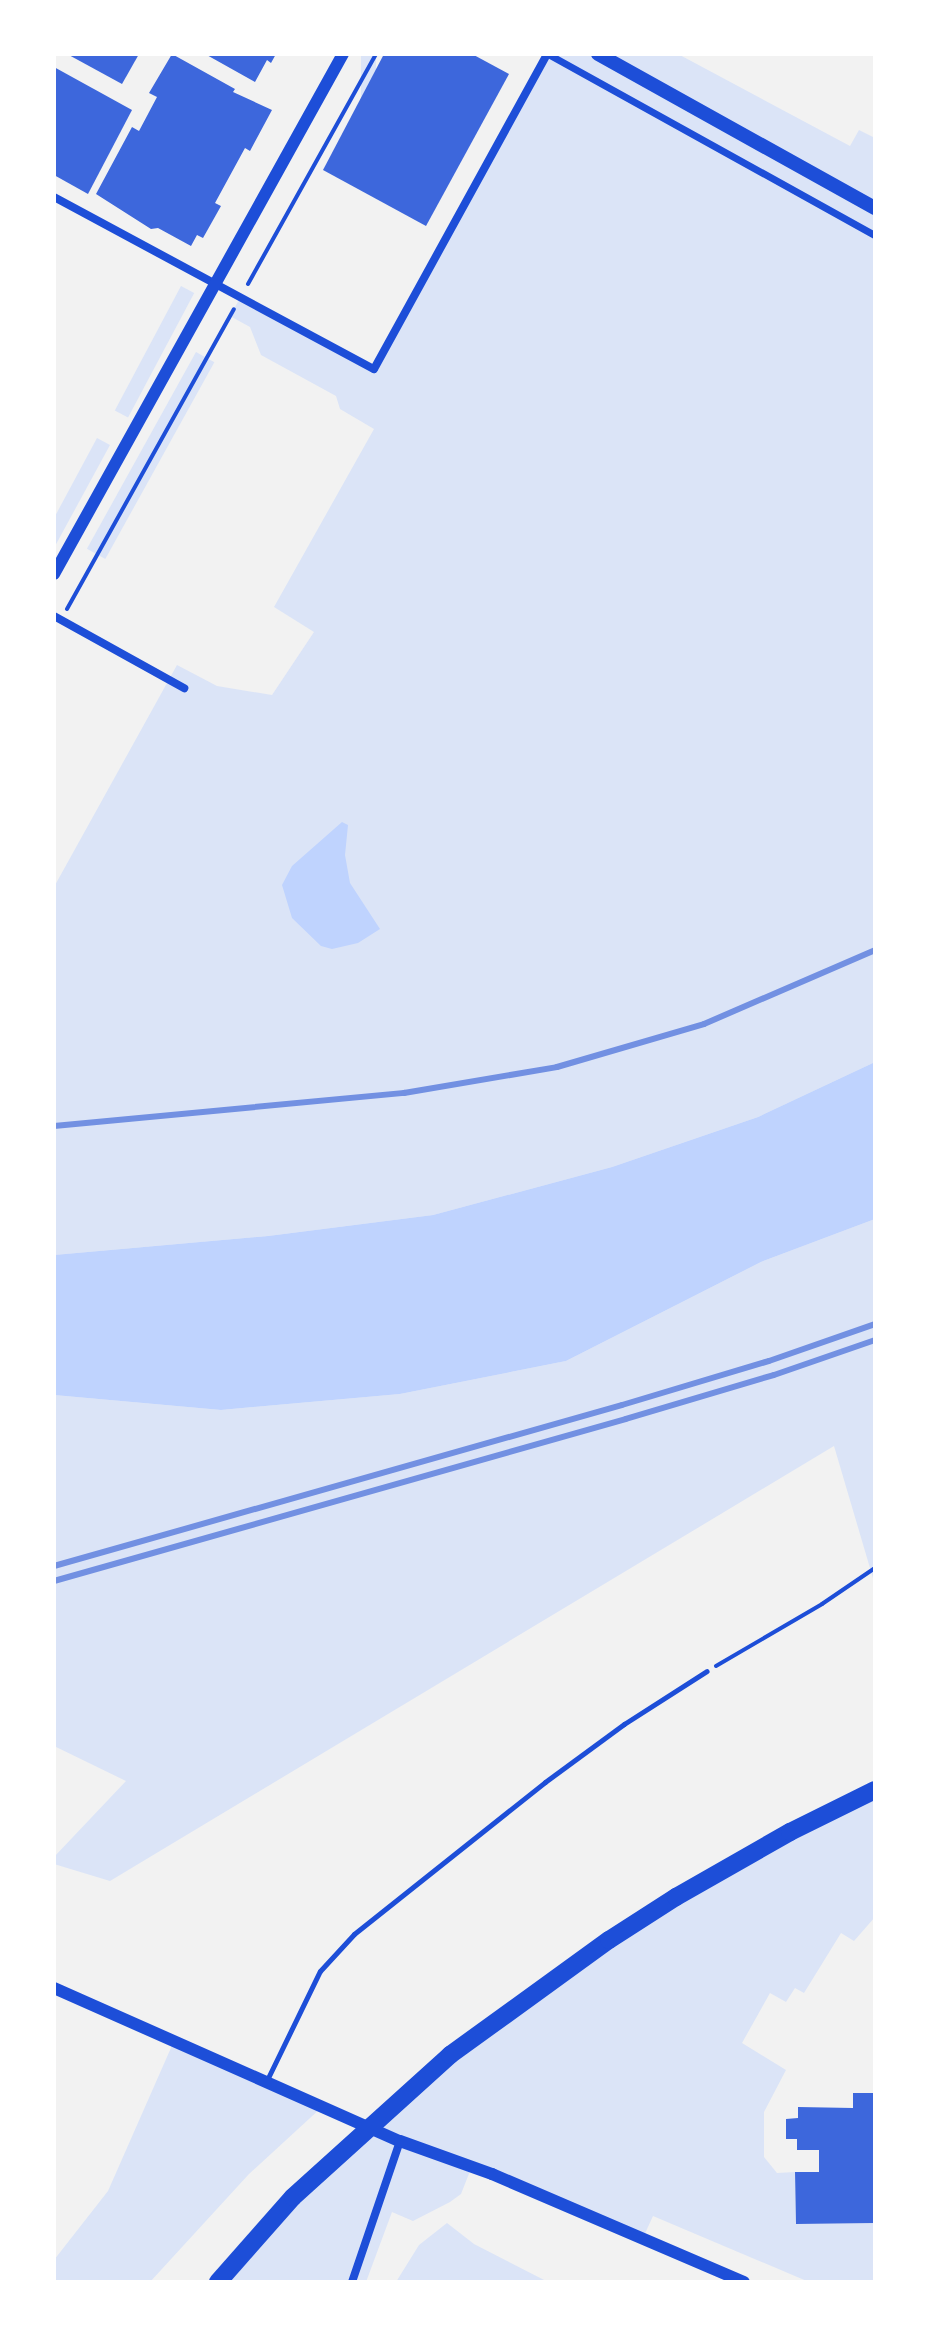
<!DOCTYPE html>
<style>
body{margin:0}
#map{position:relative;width:929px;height:2336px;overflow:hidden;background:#f2f2f2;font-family:Commissioner,sans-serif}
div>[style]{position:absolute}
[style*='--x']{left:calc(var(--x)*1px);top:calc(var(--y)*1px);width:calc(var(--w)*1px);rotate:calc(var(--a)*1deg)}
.green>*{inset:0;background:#dbe4f7;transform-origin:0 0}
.water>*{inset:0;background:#bfd3fe}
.building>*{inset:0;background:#3d67dc}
.path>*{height:4px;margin:-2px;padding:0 2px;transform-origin:2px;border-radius:2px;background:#1d4ed8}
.service>*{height:5px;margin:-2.5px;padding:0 2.5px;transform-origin:2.5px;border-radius:2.5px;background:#1d4ed8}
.pedestrian>*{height:7px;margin:-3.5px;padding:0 3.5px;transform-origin:3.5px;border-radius:3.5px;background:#1d4ed8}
.minor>*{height:8px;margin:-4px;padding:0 4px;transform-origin:4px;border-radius:4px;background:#1d4ed8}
.tertiary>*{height:12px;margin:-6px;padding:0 6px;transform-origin:6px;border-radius:6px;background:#1d4ed8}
.primary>*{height:14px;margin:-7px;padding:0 7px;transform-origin:7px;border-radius:7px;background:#1d4ed8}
.motorway>*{height:18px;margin:-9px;padding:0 9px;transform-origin:9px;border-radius:9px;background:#1d4ed8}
.rail>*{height:6px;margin:-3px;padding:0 3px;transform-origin:3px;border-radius:3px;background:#7290e2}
span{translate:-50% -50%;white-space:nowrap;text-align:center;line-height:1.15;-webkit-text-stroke:6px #fff;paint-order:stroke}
.frame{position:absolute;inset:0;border:56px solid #fff;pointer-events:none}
</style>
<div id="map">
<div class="green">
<div style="left:361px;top:54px;width:15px;height:137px"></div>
<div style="clip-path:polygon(547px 54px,678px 54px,850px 146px,859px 130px,875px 138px,875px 1062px,758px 1117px,612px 1167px,433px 1215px,268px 1236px,54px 1255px,54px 887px,177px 665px,217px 686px,272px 695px,314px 632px,274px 607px,374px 429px,340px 409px,336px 396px,261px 355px,250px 327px,230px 316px,240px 298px,374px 369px)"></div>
<div style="left:181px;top:286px;width:15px;height:141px;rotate:28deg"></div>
<div style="left:196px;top:352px;width:21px;height:225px;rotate:29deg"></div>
<div style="clip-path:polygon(97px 438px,110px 445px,54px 548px,54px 518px)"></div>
<div style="clip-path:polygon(875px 1219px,875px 1585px,834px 1446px,110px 1881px,54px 1864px,54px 1857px,126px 1781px,54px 1746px,54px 1395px,221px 1410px,400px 1394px,566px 1361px,761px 1262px)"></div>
<div style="clip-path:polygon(875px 1790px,875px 1917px,854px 1941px,841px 1933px,804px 1993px,795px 1988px,786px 2002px,770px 1993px,742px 2043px,786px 2070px,764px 2112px,764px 2157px,777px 2173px,795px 2172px,796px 2224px,875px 2223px,875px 2282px,809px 2282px,653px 2216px,642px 2240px,472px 2166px,461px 2194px,450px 2202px,413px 2221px,392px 2212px,366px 2282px,218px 2282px,450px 2055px,609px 1940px)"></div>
<div style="clip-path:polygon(174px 2041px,322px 2107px,249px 2174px,150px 2282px,54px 2282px,54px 2260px,108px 2191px)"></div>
<div style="clip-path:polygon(447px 2223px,474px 2244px,548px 2282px,396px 2282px,419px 2245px)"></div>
</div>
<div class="water">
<div style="clip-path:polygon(342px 822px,348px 825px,345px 855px,350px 883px,380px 929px,358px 943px,332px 949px,321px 946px,292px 918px,282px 885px,292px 866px)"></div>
<div style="clip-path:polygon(875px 1062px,875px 1219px,761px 1262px,566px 1361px,400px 1394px,221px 1410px,54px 1395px,54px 1255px,268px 1236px,433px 1215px,612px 1167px,758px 1117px)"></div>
</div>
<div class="building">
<div style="clip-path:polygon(67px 54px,139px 54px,122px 84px)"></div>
<div style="clip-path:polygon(172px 54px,235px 89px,233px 92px,272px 110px,250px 151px,245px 148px,215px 203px,221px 206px,203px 238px,197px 235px,191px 246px,158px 228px,151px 229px,96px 194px,132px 127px,139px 131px,157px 97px,149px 93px)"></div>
<div style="clip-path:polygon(205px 54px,276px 54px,271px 63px,267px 60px,255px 82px)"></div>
<div style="clip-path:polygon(384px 54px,472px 54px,509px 74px,426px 226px,323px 170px)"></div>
<div style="clip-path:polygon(54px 67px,132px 110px,88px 194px,54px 175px)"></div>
<div style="clip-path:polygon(853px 2093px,875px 2093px,875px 2223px,796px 2224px,795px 2172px,819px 2172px,819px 2150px,797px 2150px,797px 2139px,786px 2139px,786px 2119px,798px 2118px,798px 2107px,853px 2108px)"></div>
</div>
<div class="path">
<div style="--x:248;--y:284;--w:263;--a:-60.9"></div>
<div style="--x:67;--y:609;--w:343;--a:-60.9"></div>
<div style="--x:716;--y:1666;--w:123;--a:-30.3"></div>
<div style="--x:822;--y:1604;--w:64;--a:-34.2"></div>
</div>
<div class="service">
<div style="--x:266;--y:2082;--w:123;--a:-64.1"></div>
<div style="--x:320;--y:1971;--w:50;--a:-47.4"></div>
<div style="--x:354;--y:1934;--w:244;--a:-38.5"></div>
<div style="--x:545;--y:1782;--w:98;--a:-36.3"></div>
<div style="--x:624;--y:1724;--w:98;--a:-32.6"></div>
</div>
<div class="pedestrian">
<div style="--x:548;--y:54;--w:374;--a:29"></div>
</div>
<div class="minor">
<div style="--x:54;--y:197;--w:363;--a:28.3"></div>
<div style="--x:374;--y:369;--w:359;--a:-61.2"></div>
<div style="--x:54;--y:616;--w:149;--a:29"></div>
<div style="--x:352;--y:2282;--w:149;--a:-71.2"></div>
</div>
<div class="tertiary">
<div style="--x:54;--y:574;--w:595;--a:-60.94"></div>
<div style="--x:54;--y:1988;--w:378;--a:23.9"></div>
<div style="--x:400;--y:2141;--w:98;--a:19.7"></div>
<div style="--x:492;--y:2174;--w:274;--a:23.2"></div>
</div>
<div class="primary">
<div style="--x:598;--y:54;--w:317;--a:29.1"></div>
</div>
<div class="motorway">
<div style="--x:218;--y:2282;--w:113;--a:-48.6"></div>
<div style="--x:293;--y:2197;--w:212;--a:-42.1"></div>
<div style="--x:450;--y:2055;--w:196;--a:-35.9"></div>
<div style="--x:609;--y:1940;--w:80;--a:-32.7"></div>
<div style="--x:676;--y:1897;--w:131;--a:-29.7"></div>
<div style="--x:790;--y:1832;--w:95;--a:-26.3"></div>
</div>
<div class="rail">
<div style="--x:54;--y:1126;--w:352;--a:-5.4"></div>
<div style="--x:404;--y:1093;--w:155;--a:-9.6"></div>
<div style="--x:557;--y:1067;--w:153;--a:-16.3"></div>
<div style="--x:704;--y:1024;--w:186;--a:-23.4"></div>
<div style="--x:54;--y:1566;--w:590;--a:-15.83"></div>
<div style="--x:622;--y:1405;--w:153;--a:-16.7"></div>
<div style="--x:769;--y:1361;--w:112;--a:-19.2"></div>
<div style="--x:54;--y:1581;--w:594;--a:-15.81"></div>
<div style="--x:626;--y:1419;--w:154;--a:-16.6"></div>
<div style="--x:774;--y:1375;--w:107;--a:-19.1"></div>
</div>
<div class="frame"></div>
</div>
